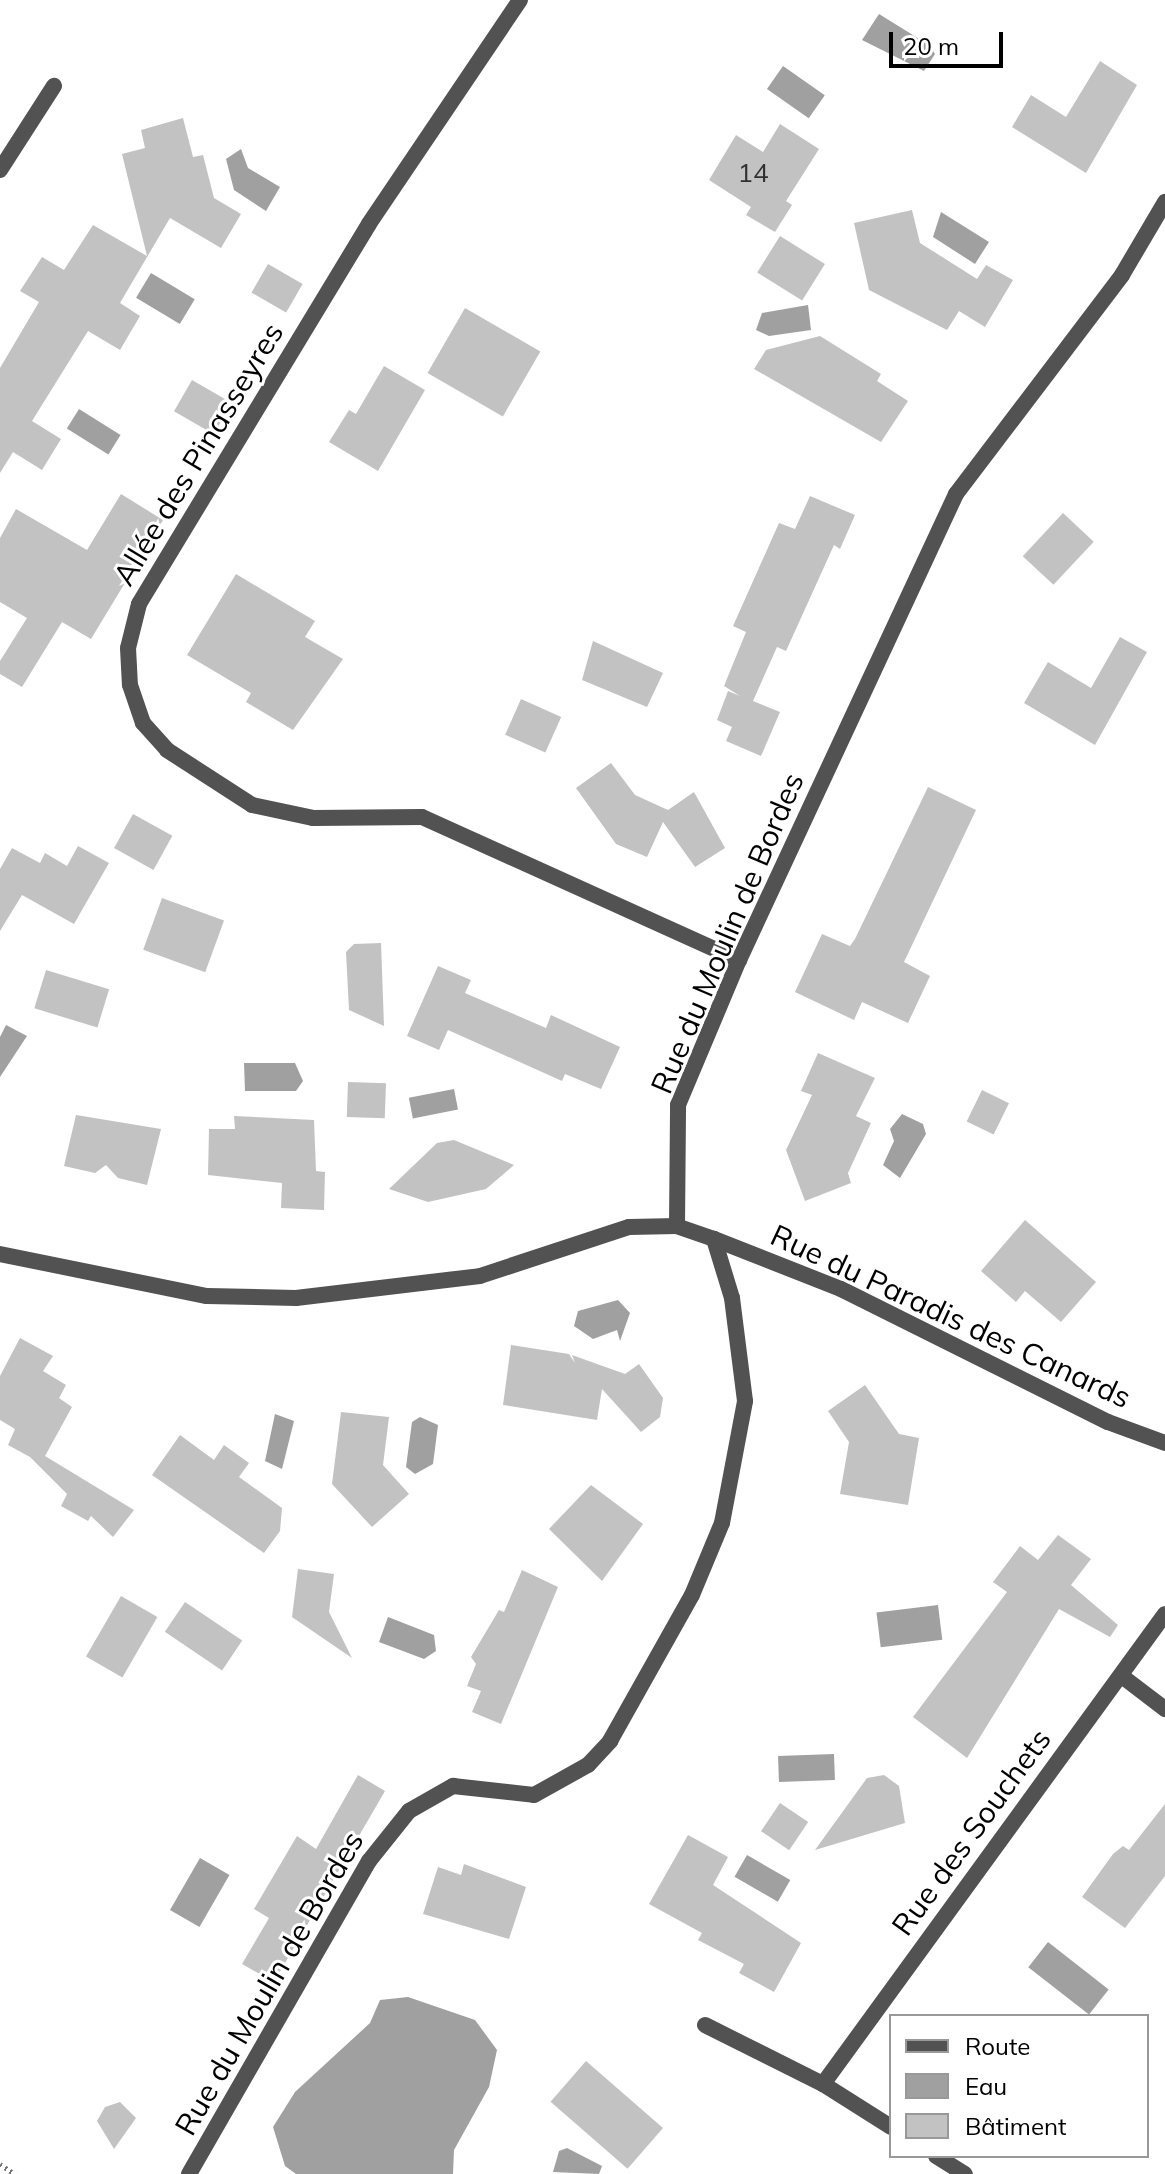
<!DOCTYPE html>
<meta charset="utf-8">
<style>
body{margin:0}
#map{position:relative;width:1165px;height:2174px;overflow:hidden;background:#fff;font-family:Mulish,sans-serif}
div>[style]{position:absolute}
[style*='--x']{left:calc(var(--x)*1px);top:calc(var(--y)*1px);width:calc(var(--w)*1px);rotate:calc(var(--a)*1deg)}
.water>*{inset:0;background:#a0a0a0;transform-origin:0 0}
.building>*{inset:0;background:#c2c2c2;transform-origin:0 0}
.path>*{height:5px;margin-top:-2.5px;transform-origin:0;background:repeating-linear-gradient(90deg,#747474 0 2px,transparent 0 6px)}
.minor>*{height:16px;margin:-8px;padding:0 8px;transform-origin:8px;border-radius:8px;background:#525252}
span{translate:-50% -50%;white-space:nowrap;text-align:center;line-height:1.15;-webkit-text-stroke:6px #fff;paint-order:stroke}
.number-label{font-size:26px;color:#303030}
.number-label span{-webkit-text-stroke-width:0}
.street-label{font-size:30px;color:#000}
.legend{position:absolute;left:889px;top:2014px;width:260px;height:144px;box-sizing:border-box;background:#fff;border:2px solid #999;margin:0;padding:10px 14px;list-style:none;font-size:24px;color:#000}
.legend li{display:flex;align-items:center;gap:16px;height:40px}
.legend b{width:40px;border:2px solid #999}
.scale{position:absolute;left:889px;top:32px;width:114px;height:36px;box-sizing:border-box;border:4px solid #000;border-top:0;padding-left:10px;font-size:24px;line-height:28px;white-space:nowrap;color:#000;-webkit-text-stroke:6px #fff;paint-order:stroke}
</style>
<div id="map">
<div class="water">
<div style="clip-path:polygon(879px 14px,929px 45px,935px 54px,924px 71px,862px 40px)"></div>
<div style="left:783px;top:66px;width:51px;height:28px;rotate:35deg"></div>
<div style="clip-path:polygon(241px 149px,248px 168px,280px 187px,266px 211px,234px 190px,226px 159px)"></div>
<div style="clip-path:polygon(941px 212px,989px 242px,975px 264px,933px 237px)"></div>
<div style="left:151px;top:273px;width:51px;height:29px;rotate:31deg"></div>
<div style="clip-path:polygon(808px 305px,811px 330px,769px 336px,756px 330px,762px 313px)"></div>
<div style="left:79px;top:409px;width:49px;height:23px;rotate:32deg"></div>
<div style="clip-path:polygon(6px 1025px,27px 1036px,0 1077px,0 1037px)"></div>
<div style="clip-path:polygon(244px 1063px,295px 1063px,303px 1081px,296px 1091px,245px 1091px)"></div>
<div style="left:454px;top:1089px;width:21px;height:46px;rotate:79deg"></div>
<div style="clip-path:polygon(902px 1114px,923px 1124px,926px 1134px,900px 1178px,883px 1165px,894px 1141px,890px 1129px)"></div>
<div style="clip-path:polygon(618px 1300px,630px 1313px,620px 1341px,617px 1330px,593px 1339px,574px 1326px,578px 1311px)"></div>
<div style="clip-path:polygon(275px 1414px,294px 1421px,282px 1469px,265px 1461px)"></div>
<div style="clip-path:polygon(420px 1417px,438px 1425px,433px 1464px,415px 1474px,406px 1467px,412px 1422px)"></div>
<div style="left:938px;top:1605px;width:35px;height:62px;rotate:83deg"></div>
<div style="clip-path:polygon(388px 1617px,434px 1635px,436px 1651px,424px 1659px,379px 1642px)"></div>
<div style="left:834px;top:1754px;width:26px;height:56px;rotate:88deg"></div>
<div style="left:747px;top:1855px;width:50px;height:25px;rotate:30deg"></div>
<div style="left:200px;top:1858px;width:34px;height:60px;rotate:30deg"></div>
<div style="left:1048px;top:1942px;width:77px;height:32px;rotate:38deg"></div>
<div style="clip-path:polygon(408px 1997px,475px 2020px,497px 2050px,489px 2087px,454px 2150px,453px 2174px,296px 2174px,285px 2166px,273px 2127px,295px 2092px,370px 2023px,380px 2000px)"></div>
<div style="clip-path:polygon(567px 2148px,602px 2166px,599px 2174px,553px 2172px,559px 2151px)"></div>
</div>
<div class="building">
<div style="clip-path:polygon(1100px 61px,1137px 85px,1086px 173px,1012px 127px,1031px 95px,1066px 117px)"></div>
<div style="clip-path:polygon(183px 118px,193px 157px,203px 155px,214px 198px,241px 214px,221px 248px,170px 218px,120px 303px,140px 316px,120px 350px,88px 331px,32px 421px,61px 439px,42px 470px,13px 452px,0 473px,0 368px,39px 302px,20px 291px,42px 257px,64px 270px,93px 225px,147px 256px,122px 154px,145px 148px,141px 130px)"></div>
<div style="clip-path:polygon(780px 124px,819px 149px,786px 201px,792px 205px,775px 232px,746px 215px,751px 207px,709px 180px,736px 135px,763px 152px)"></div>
<div style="clip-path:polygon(912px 210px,920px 243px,977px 279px,986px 265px,1013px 280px,985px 327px,959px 311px,947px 330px,869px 290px,854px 223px)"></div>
<div style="left:780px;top:236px;width:53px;height:43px;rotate:32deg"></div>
<div style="left:268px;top:264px;width:40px;height:33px;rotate:30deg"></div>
<div style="left:465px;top:308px;width:87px;height:75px;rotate:30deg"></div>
<div style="clip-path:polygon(820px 336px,881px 374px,877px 381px,908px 401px,881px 442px,754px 369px,766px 350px)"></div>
<div style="clip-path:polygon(384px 366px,425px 390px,378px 471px,329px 442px,349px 410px,356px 414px)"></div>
<div style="left:192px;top:380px;width:46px;height:36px;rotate:30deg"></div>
<div style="clip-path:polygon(121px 494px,163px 520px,91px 639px,62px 622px,22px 687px,0 674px,0 661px,27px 618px,0 602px,0 538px,16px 509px,87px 550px)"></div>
<div style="clip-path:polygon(810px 496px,855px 515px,840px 549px,834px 545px,786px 651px,777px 647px,753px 701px,780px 712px,761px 756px,726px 741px,732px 727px,717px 720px,728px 691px,740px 696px,724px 686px,746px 632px,733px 626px,779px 523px,795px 529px)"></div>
<div style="left:1063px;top:513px;width:42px;height:59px;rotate:43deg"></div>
<div style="clip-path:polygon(236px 574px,315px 621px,305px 637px,343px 659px,293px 730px,246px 702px,251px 693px,187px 655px)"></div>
<div style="clip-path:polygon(1120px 637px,1147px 652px,1095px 745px,1024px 703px,1048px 662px,1091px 688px)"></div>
<div style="clip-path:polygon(593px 641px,663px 673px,647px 707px,582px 680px)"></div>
<div style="left:521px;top:699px;width:44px;height:39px;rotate:24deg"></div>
<div style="clip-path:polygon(611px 763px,635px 795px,668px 810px,694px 792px,725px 848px,695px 867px,663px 822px,647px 857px,616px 844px,576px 788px)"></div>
<div style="clip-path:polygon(928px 787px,976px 810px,904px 962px,930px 976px,908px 1023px,862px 1002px,854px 1020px,795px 992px,822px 934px,850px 946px,855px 939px)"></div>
<div style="left:133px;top:814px;width:45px;height:39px;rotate:29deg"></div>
<div style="clip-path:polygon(78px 846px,109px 863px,74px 924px,22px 895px,0 931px,0 869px,12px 848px,40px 863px,45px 853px,67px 866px)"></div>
<div style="left:162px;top:898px;width:66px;height:55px;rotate:20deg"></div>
<div style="clip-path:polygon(381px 943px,384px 1026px,349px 1010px,346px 952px,354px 944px)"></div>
<div style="clip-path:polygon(438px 966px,471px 980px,465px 993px,546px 1028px,551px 1015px,620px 1047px,601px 1089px,565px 1074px,562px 1081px,448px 1030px,439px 1050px,407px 1036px)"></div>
<div style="left:46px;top:970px;width:66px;height:40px;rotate:17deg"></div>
<div style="clip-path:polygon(818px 1053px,875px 1078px,856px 1116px,871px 1123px,848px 1173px,851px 1183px,805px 1201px,786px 1150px,812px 1095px,801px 1091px)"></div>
<div style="left:348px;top:1082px;width:38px;height:35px;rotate:2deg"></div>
<div style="left:982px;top:1090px;width:30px;height:35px;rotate:26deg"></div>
<div style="clip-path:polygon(76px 1115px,161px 1129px,147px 1185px,118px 1178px,106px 1165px,95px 1173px,64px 1166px)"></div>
<div style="clip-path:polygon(234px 1116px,314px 1120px,316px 1171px,325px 1172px,324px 1210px,281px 1208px,282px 1183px,208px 1175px,209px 1129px,235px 1129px)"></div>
<div style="clip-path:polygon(454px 1140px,514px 1165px,486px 1189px,428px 1202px,389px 1189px,437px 1143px)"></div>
<div style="clip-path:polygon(1025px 1220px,1096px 1282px,1061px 1322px,1025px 1291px,1016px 1302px,981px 1271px)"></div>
<div style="clip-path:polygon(20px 1338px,53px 1356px,43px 1371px,66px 1385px,59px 1398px,72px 1407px,45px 1456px,134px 1510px,113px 1537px,91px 1516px,88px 1521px,61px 1506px,67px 1494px,30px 1457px,8px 1445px,15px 1429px,0 1420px,0 1376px)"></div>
<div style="clip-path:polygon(511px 1345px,569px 1354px,575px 1363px,572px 1355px,625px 1374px,639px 1364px,663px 1398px,660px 1417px,641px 1432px,602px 1389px,597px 1420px,503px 1405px)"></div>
<div style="clip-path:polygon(865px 1385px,899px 1434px,919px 1438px,908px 1505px,840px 1494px,849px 1442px,828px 1411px)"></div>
<div style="clip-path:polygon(341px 1412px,389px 1417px,383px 1465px,409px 1494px,372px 1527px,332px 1484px)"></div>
<div style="clip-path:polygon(180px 1435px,214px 1460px,224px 1445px,249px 1463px,239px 1477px,282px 1508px,280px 1531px,264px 1553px,152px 1475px)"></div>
<div style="clip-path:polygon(591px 1485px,643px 1524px,602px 1581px,549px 1529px)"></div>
<div style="clip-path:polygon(1058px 1535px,1091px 1559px,1071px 1585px,1118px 1625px,1110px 1637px,1059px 1609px,967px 1758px,913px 1717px,1007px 1592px,993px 1582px,1020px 1546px,1038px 1560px)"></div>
<div style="clip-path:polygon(298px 1569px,334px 1574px,329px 1612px,352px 1658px,292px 1617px)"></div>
<div style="clip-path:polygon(522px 1570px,558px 1587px,501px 1724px,472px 1712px,481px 1691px,467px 1686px,476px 1664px,471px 1657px,499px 1610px,504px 1612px)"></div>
<div style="left:121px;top:1596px;width:42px;height:70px;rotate:30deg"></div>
<div style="left:185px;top:1602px;width:69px;height:36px;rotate:34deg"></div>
<div style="clip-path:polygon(358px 1775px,385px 1791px,274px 1982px,242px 1964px,269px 1918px,254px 1909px,297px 1836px,316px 1849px)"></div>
<div style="clip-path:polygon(884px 1775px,899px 1786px,905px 1823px,815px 1850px,867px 1778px)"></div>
<div style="left:780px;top:1803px;width:34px;height:34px;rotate:34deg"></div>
<div style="clip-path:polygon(1165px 1804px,1165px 1876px,1125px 1928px,1082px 1897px,1113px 1854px,1123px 1846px,1129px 1850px)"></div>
<div style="clip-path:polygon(688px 1835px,728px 1857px,713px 1885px,801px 1943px,774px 1992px,739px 1973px,744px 1964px,698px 1940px,702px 1933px,649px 1904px)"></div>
<div style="clip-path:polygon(464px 1864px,526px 1887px,509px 1939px,423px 1914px,438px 1867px,461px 1875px)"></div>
<div style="left:586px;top:2061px;width:102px;height:54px;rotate:41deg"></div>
<div style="clip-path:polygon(120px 2102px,136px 2118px,114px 2149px,97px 2121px,105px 2107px)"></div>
</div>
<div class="path">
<div style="--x:0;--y:2164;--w:18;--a:34"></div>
</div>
<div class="minor">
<div style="--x:520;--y:0;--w:270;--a:124"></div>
<div style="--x:369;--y:224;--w:444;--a:121.2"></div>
<div style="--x:139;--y:604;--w:45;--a:104"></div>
<div style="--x:128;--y:648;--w:37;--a:87"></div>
<div style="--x:130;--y:685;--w:40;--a:71.1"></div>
<div style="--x:143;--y:723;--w:36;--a:48"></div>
<div style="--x:167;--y:750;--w:101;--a:32.9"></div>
<div style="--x:252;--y:805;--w:62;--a:12"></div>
<div style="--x:313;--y:818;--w:109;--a:-0.5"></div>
<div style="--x:422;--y:817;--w:348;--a:24.3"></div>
<div style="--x:0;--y:170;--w:100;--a:-57.3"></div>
<div style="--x:714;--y:1239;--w:136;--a:21.5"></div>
<div style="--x:841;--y:1289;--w:298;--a:26.5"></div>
<div style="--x:1108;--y:1422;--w:61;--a:20.2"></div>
<div style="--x:0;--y:1254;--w:211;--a:11.5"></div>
<div style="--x:207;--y:1296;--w:89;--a:1.3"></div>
<div style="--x:296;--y:1298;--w:185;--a:-6.8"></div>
<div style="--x:480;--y:1276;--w:157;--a:-18.2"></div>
<div style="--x:629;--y:1227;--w:48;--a:-1.2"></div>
<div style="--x:1123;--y:1677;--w:53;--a:37.3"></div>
<div style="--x:705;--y:2025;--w:132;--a:26.6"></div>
<div style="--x:823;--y:2084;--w:80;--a:32.3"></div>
<div style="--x:823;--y:2084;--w:581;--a:-53.96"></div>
<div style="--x:936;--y:2156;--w:34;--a:32"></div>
<div style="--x:189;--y:2174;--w:361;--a:-60.1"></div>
<div style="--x:369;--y:1861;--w:64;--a:-51.3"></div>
<div style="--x:409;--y:1811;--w:51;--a:-29.6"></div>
<div style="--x:453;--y:1786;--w:81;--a:6.3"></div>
<div style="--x:534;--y:1795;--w:62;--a:-29.1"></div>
<div style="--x:588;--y:1765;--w:33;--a:-47"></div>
<div style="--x:610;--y:1741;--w:167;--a:-60.7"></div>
<div style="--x:692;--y:1595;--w:78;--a:-67.4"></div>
<div style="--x:722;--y:1523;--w:124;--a:-79.3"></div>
<div style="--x:745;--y:1401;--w:104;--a:-97.2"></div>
<div style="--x:732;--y:1298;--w:62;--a:-107"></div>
<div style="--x:714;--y:1239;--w:39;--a:-161"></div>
<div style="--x:677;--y:1226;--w:121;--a:-89.5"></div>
<div style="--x:678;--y:1105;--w:157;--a:-67.2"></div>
<div style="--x:739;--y:960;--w:514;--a:-65.03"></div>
<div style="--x:956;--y:494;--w:275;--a:-52.8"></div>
<div style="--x:1122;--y:275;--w:85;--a:-59.5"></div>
</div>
<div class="number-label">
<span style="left:753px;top:173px">14</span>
</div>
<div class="street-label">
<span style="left:198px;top:454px;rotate:-59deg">Allée des Pinasseyres</span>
<span style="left:727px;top:933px;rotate:-67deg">Rue du Moulin de Bordes</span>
<span style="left:951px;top:1316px;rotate:25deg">Rue du Paradis des Canards</span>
<span style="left:971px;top:1832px;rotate:-54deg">Rue des Souchets</span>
<span style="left:269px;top:1983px;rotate:-60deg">Rue du Moulin de Bordes</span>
</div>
<ul class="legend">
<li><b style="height:10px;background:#525252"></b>Route</li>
<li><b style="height:22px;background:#a0a0a0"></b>Eau</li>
<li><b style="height:22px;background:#c2c2c2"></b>Bâtiment</li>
</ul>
<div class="scale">20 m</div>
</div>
